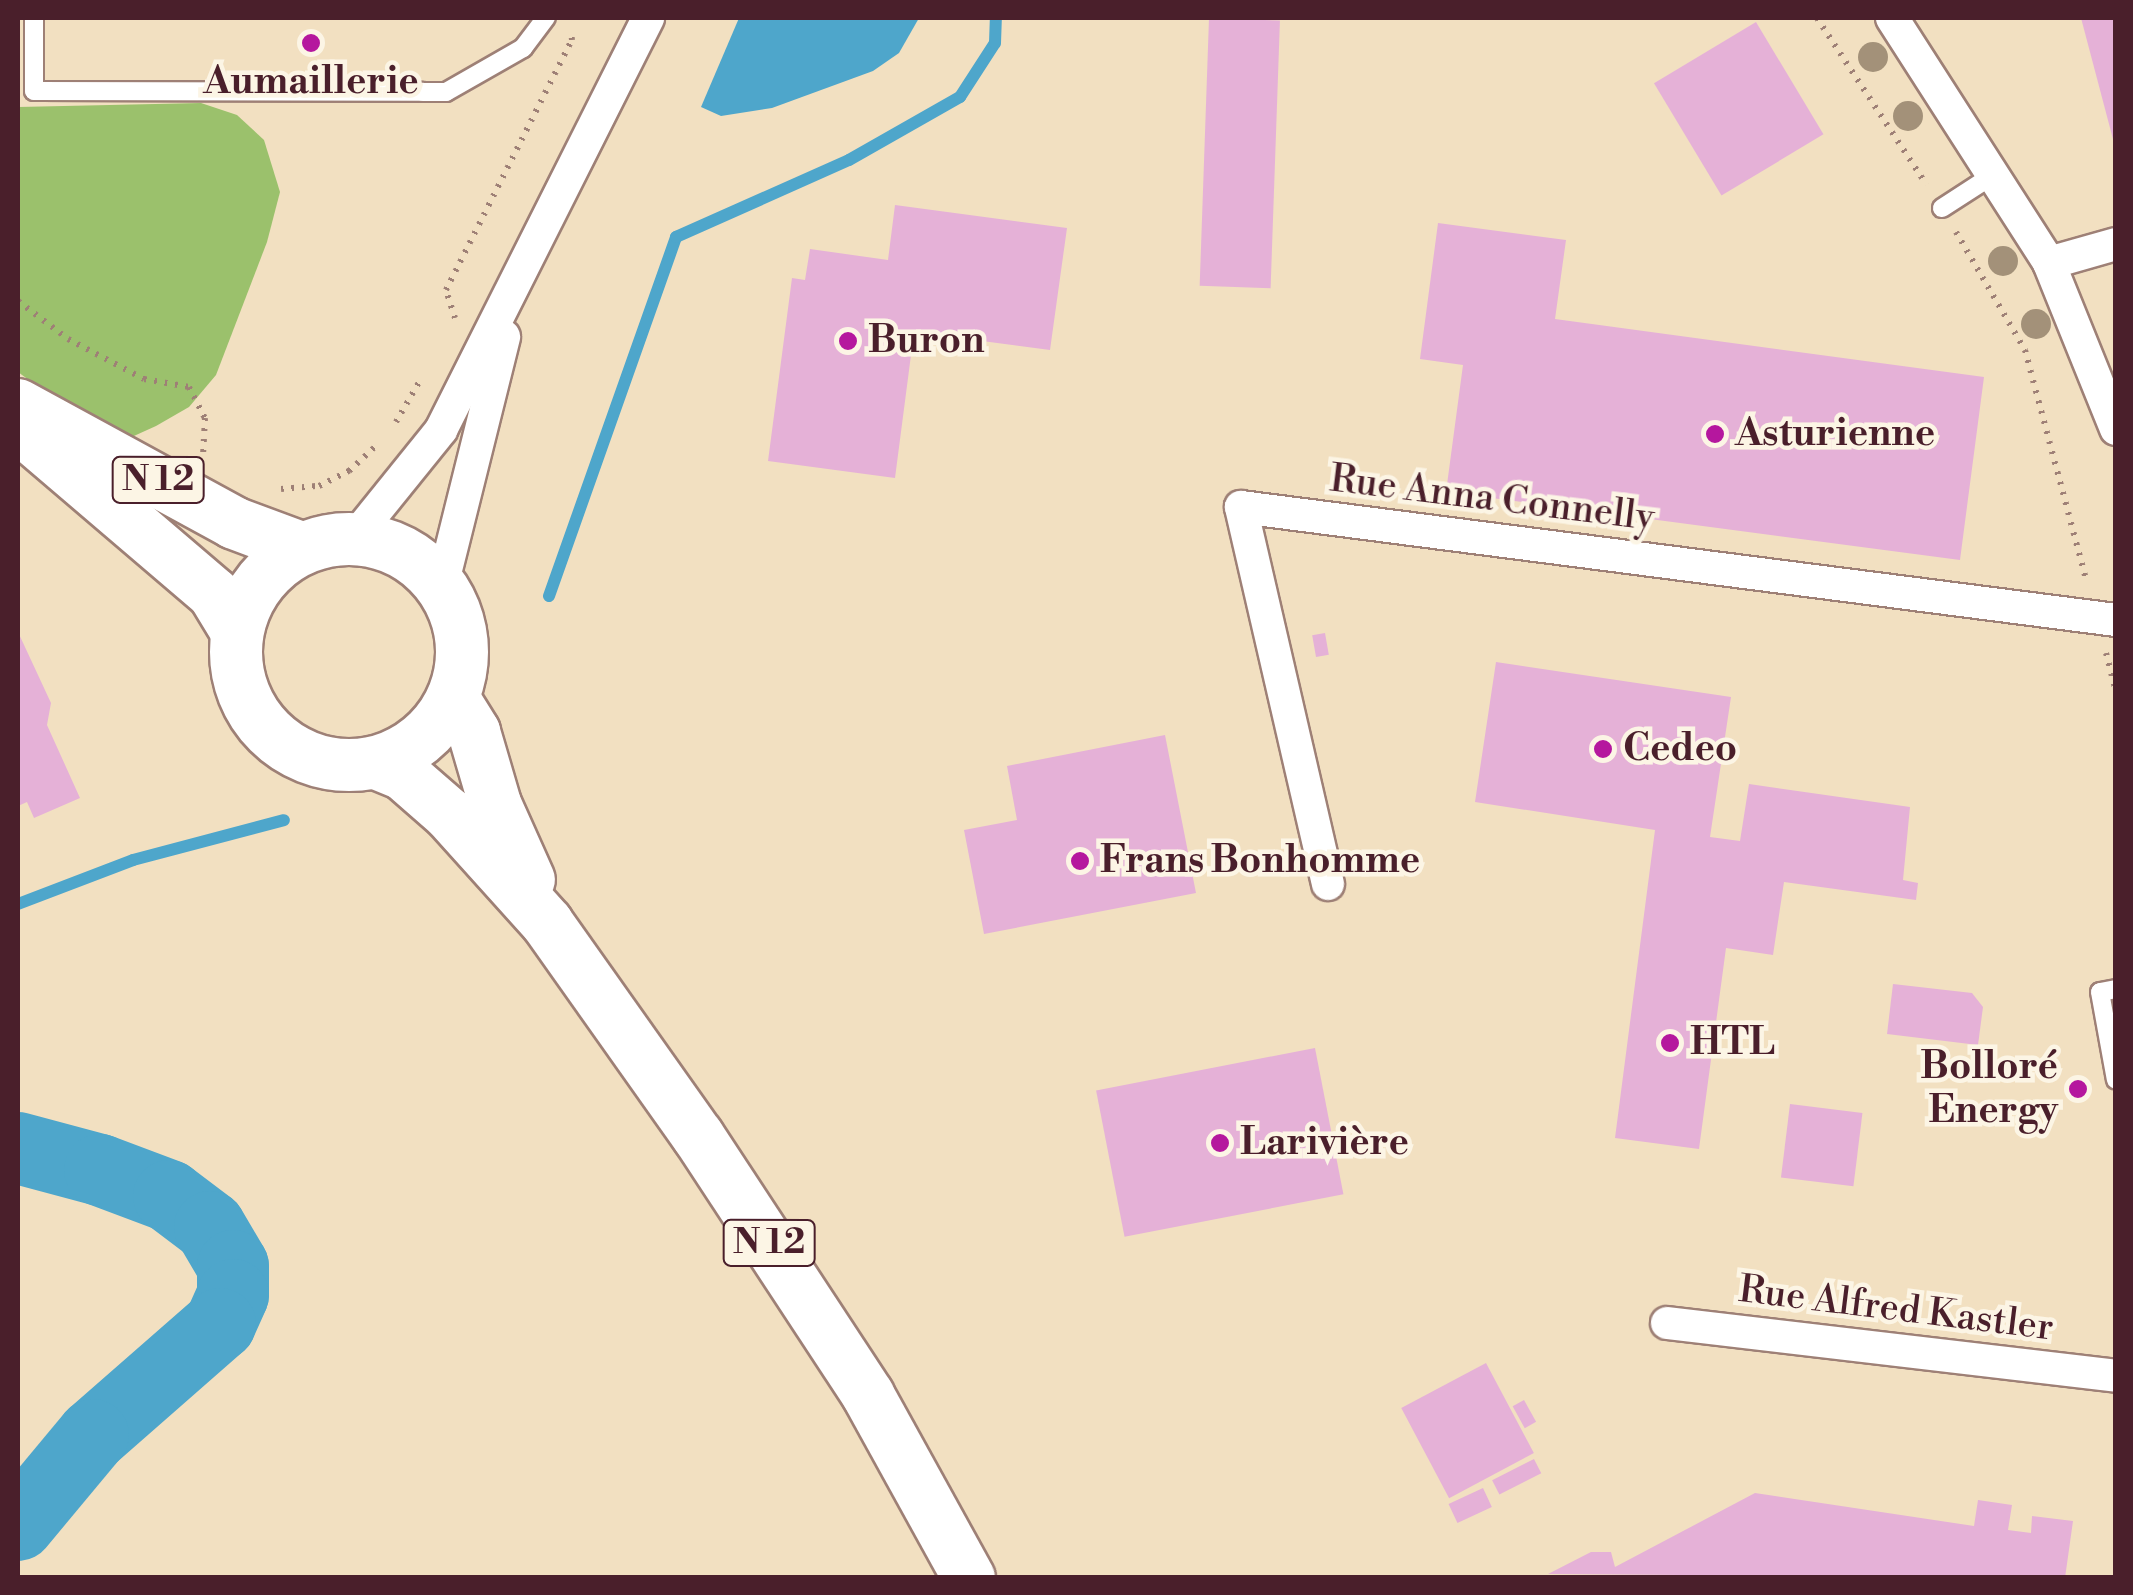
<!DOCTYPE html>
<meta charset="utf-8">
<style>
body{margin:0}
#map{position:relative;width:2133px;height:1595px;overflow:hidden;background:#f2e0c1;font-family:"Libre Bodoni",serif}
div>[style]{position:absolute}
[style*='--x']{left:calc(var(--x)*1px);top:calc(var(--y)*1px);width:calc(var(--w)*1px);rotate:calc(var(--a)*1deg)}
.green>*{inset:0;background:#9bc16c}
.water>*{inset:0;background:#4ea6cb}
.stream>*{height:12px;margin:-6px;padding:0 6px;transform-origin:6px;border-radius:6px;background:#4ea6cb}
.river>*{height:72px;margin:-36px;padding:0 36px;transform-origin:36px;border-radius:36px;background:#4ea6cb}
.building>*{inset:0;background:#e5b1d7;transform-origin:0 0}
.path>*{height:6px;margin-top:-3px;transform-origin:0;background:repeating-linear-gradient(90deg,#9e8076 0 2.5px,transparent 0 10.5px)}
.roads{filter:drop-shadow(2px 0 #9e8076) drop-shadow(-2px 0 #9e8076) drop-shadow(0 2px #9e8076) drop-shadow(0 -2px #9e8076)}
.service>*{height:18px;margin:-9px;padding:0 9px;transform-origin:9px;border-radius:9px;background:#fff}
.minor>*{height:32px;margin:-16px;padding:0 16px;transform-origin:16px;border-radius:16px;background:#fff}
.primary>*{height:52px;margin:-26px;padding:0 26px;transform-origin:26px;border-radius:26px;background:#fff}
.primary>.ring{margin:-26px;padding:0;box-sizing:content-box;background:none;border:52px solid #fff;border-radius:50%}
.trees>*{width:30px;height:30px;margin:-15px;border-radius:50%;background:#a39179}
.dots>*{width:28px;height:28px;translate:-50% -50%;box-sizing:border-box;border:5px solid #fcf5e5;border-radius:50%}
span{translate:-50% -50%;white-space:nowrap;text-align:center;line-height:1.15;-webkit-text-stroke:9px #fcf5e5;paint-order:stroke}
.shield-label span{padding:2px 8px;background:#fcf5e5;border:2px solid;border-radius:8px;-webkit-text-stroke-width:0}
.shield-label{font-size:35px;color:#4a1f2b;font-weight:700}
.poi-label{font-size:38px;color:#4a1f2b;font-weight:700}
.left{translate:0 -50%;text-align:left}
.right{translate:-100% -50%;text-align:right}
.street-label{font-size:38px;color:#4a1f2b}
.frame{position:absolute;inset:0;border:20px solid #4a1f2b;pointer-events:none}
</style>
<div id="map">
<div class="green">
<div style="clip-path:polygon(201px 103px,237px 115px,264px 140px,280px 192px,267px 242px,216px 375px,189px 407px,156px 426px,125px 440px,105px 436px,18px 372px,18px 107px)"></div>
</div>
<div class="water">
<div style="clip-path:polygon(739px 18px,919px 18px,899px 53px,873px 71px,772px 108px,721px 116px,701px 107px)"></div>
</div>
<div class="stream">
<div style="--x:549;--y:596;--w:381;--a:-70.5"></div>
<div style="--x:676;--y:237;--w:189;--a:-24"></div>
<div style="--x:849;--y:160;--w:128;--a:-29.6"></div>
<div style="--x:960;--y:97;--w:64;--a:-57.1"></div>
<div style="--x:995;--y:43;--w:25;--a:-88"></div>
<div style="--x:18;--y:904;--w:123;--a:-20.9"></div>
<div style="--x:133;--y:860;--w:156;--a:-14.8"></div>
</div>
<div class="river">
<div style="--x:18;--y:1148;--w:85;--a:15"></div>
<div style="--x:100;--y:1170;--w:74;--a:20.6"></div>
<div style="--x:169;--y:1196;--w:51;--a:37.1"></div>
<div style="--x:210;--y:1227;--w:45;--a:59.5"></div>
<div style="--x:233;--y:1266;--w:29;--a:90"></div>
<div style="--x:233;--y:1295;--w:32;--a:114"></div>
<div style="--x:220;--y:1324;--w:169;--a:138.8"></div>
<div style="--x:93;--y:1435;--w:117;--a:129.8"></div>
</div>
<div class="building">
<div style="left:1209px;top:18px;width:71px;height:268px;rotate:2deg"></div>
<div style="clip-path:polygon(2081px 18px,2116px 18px,2116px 142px,2114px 143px)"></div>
<div style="left:1756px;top:22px;width:131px;height:119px;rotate:59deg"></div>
<div style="clip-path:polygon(895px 205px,1067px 228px,1050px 350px,914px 332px,895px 478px,768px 461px,792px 278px,805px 280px,810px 249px,888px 260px)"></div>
<div style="clip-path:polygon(1438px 223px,1566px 240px,1555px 319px,1984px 377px,1960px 560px,1446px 492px,1463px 365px,1420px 359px)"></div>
<div style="clip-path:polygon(18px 632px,51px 703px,47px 725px,80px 798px,34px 818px,27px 802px,18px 806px)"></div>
<div style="left:1325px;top:633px;width:22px;height:13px;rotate:80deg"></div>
<div style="clip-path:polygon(1496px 662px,1731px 697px,1710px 837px,1740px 841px,1749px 784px,1910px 807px,1903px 880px,1918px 883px,1916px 900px,1784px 882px,1773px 955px,1726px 948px,1699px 1149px,1615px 1138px,1655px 830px,1475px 802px)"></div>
<div style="clip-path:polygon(1165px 735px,1196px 893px,984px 934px,964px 830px,1017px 820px,1007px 766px)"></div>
<div style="clip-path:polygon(1893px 984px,1972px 993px,1983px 1007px,1978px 1045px,1887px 1034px)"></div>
<div style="left:1315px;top:1048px;width:149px;height:223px;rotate:79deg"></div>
<div style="left:1790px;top:1104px;width:73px;height:74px;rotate:7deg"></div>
<div style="left:1486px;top:1363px;width:102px;height:96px;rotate:62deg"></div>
<div style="left:1524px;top:1400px;width:25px;height:13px;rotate:61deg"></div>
<div style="left:1534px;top:1459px;width:16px;height:47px;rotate:63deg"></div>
<div style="left:1483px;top:1488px;width:21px;height:38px;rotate:65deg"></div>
<div style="clip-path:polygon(1755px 1493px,1974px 1526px,1978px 1500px,2012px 1505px,2008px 1530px,2031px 1533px,2032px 1516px,2073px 1521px,2065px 1578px,1548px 1574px,1591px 1552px,1611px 1552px,1615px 1567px)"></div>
</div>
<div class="path">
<div style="--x:1817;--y:18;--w:199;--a:56.7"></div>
<div style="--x:1956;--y:232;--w:137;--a:59.7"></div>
<div style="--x:2025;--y:350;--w:241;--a:75.1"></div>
<div style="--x:18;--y:301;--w:63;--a:37.2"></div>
<div style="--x:68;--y:339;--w:86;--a:27.8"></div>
<div style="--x:144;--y:379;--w:46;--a:10.1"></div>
<div style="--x:189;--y:387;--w:35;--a:63"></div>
<div style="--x:205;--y:418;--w:35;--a:93"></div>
<div style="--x:455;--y:318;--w:29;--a:-108"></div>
<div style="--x:446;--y:290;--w:280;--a:-63.3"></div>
<div style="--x:572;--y:40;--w:8;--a:-97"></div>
<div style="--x:396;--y:422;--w:52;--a:-60"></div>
<div style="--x:281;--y:489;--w:38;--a:-5"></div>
<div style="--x:319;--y:486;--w:34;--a:-27"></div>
<div style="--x:349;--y:471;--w:35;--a:-43"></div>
<div style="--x:2106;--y:653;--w:40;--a:75.6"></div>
</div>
<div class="roads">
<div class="service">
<div style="--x:34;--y:18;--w:73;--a:90"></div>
<div style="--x:34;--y:91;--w:389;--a:0.1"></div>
<div style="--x:423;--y:92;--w:23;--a:0"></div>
<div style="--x:446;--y:92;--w:89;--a:-29.7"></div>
<div style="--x:523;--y:48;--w:38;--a:-53"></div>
<div style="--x:1942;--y:208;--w:61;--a:-32.9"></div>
<div style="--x:2116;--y:989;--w:16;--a:169"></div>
<div style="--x:2100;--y:992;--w:89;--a:79.7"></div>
</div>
<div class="minor">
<div style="--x:1892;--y:18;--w:291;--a:57.3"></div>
<div style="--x:2049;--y:263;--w:179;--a:68"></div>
<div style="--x:2049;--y:263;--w:70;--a:-15.8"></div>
<div style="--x:354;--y:538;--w:139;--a:-51.1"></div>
<div style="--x:441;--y:430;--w:461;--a:-63.3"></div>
<div style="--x:442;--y:586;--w:257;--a:-76"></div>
<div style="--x:1328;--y:884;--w:387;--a:-103"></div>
<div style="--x:1241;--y:507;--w:882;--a:7.36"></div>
<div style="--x:1667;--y:1323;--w:452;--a:6.7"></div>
</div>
<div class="primary">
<div style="--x:18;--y:405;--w:246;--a:28.6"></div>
<div style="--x:234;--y:523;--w:72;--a:20.5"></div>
<div style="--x:34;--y:440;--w:237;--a:40.5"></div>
<div style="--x:214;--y:594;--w:44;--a:58.8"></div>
<div class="ring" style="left:236px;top:539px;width:174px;height:174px"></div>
<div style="--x:453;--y:698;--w:40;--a:58"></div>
<div style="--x:474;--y:732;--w:75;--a:73.7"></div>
<div style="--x:495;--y:804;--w:83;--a:65.9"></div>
<div style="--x:376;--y:763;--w:29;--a:22"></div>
<div style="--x:403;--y:774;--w:61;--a:41"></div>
<div style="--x:449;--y:814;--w:147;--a:48"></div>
<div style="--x:547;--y:923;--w:261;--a:54.7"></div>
<div style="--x:698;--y:1136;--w:310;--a:56.7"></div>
<div style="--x:868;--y:1395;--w:209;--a:61.1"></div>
</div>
</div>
<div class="trees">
<div style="left:1873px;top:57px"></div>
<div style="left:1908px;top:116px"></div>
<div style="left:2003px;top:261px"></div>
<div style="left:2036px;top:324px"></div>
</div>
<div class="dots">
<div style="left:311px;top:43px;background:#b5179e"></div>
<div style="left:848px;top:341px;background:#b5179e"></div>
<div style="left:1715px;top:434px;background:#b5179e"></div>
<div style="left:1603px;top:749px;background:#b5179e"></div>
<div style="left:1080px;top:861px;background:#b5179e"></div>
<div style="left:1670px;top:1043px;background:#b5179e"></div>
<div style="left:2078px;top:1089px;background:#b5179e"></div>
<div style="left:1220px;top:1143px;background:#b5179e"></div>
</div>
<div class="shield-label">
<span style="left:158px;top:480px">N 12</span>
<span style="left:769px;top:1243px">N 12</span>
</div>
<div class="poi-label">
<span style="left:311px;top:82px">Aumaillerie</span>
<span class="left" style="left:868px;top:341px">Buron</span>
<span class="left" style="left:1735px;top:434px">Asturienne</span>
<span class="left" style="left:1623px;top:749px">Cedeo</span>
<span class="left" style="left:1100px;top:861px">Frans Bonhomme</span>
<span class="left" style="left:1690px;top:1043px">HTL</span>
<span class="right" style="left:2058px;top:1089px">Bolloré<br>Energy</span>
<span class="left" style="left:1240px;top:1143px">Larivière</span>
</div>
<div class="street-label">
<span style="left:1492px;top:499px;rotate:7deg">Rue Anna Connelly</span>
<span style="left:1896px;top:1309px;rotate:7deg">Rue Alfred Kastler</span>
</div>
<div class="frame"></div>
</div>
